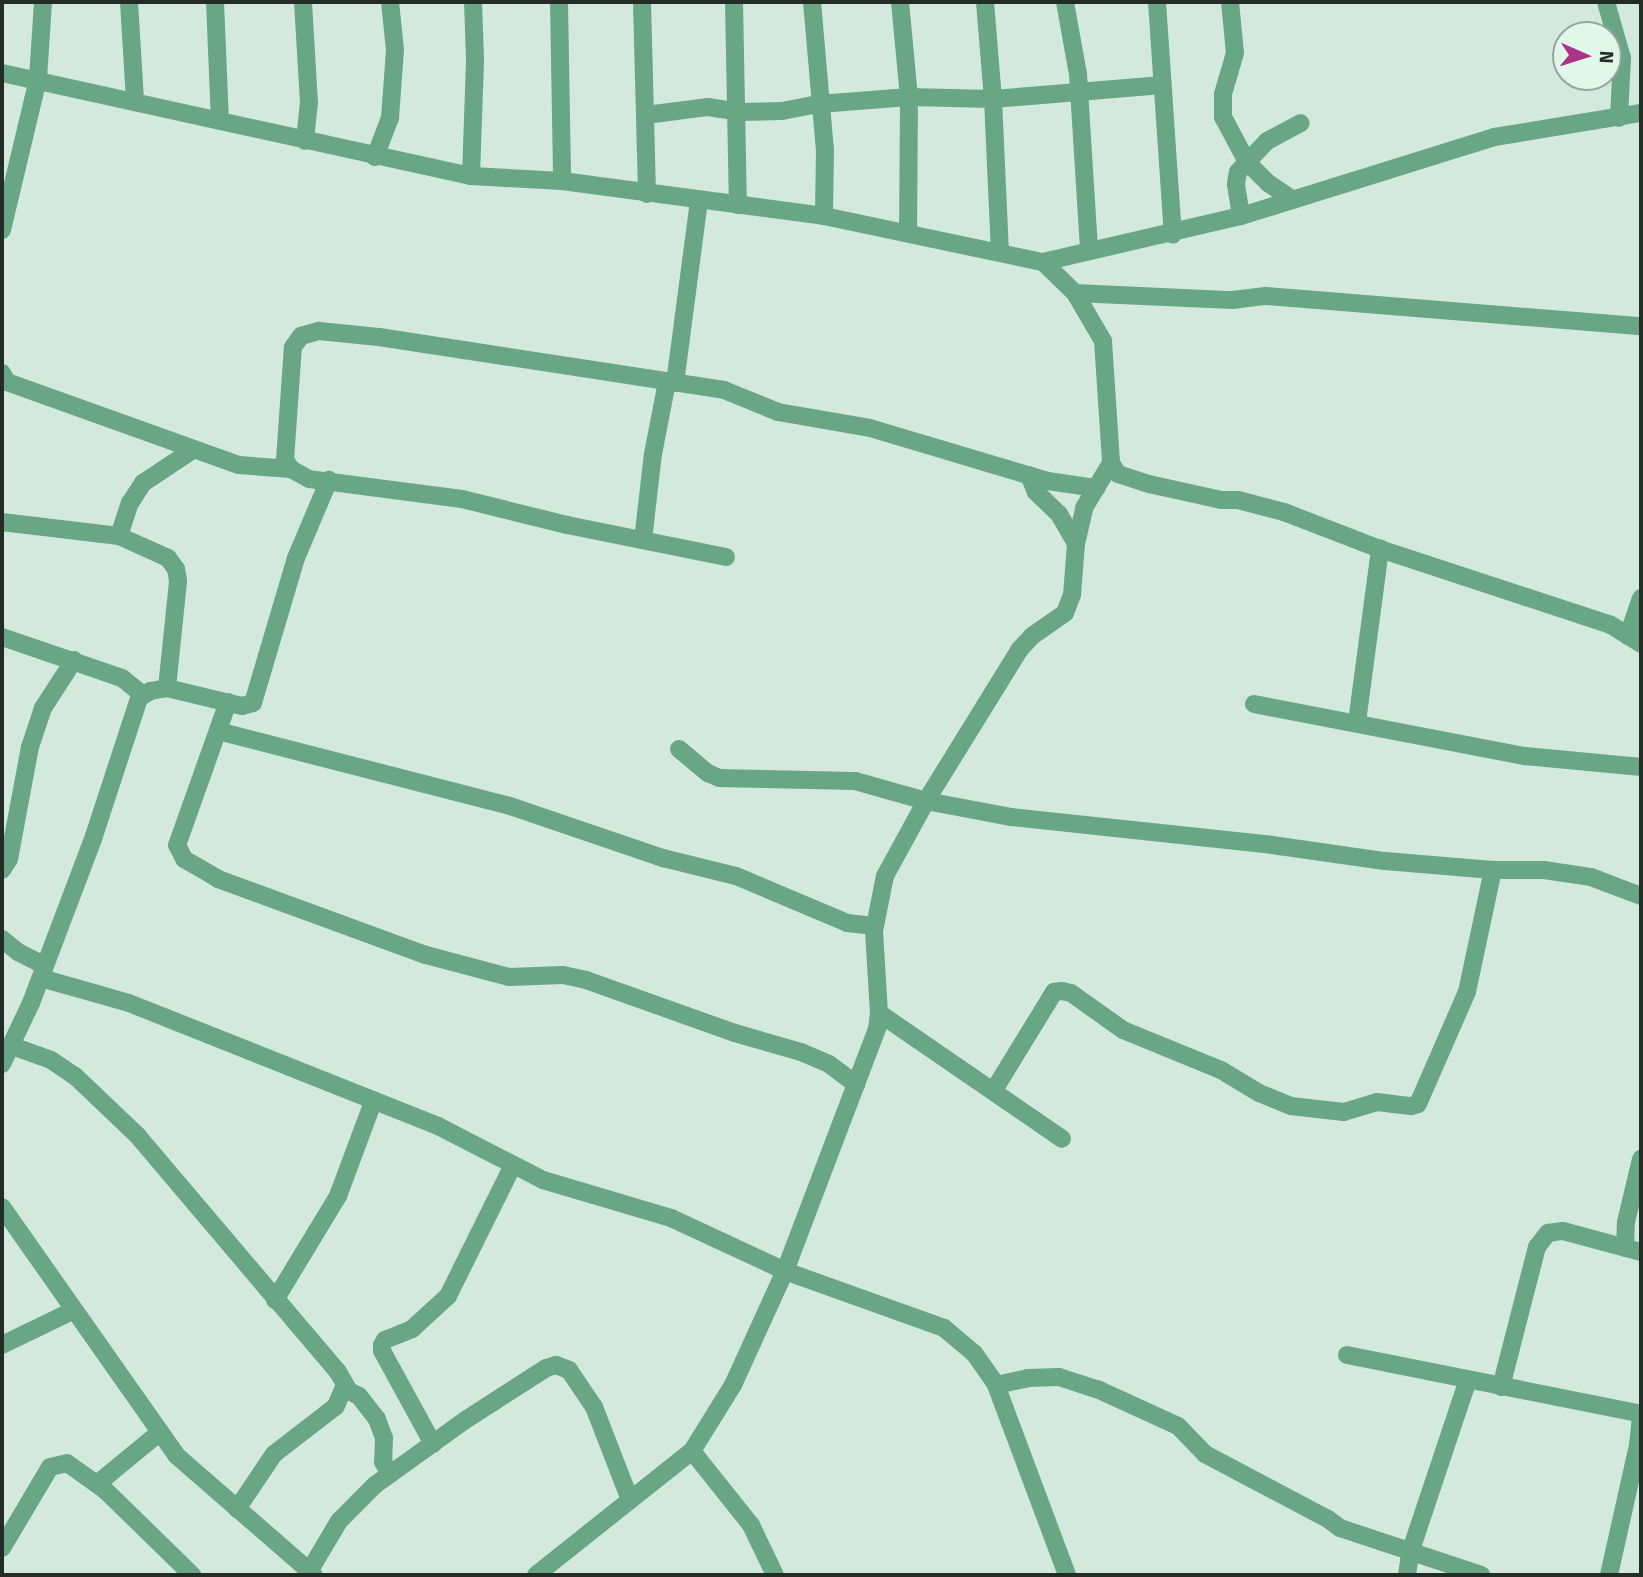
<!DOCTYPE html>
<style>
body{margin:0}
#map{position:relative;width:1643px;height:1577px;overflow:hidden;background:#d4e9dd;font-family:"Fira Sans",sans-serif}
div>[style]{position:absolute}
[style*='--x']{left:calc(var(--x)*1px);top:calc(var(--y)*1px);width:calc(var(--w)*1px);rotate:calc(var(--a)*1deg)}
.minor>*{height:18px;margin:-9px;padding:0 9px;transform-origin:9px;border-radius:9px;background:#69a686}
span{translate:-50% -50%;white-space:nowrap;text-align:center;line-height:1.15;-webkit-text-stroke:6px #e1f7ea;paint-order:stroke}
.frame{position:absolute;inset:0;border:4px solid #242c28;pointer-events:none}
.north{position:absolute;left:1552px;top:21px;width:70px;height:70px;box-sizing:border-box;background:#e1f7ea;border:2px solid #95a69c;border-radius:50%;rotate:93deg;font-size:19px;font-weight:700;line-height:28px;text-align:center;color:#242c28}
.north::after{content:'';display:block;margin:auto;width:24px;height:32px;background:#ac3389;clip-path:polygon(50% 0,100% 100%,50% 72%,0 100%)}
</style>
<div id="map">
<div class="minor">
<div style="--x:129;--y:2;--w:99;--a:86.5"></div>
<div style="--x:215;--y:2;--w:119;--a:87.6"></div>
<div style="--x:303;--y:2;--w:100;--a:86.6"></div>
<div style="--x:309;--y:102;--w:39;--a:96"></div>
<div style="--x:559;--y:2;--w:179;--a:89"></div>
<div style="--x:642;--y:2;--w:192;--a:88.5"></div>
<div style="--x:734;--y:2;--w:203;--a:88.9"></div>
<div style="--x:812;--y:2;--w:149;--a:85"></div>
<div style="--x:825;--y:150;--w:66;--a:90.9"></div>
<div style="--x:900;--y:2;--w:95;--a:84.6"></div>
<div style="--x:909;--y:97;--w:136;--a:90.4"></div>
<div style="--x:985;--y:2;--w:97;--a:85.3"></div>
<div style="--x:993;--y:99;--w:153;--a:87.4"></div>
<div style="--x:1065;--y:2;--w:73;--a:79.8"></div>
<div style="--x:1078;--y:74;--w:177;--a:86.4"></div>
<div style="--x:1157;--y:2;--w:233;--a:86.1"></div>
<div style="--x:1230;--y:2;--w:51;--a:84.4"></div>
<div style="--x:1235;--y:53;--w:43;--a:106.3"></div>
<div style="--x:1223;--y:94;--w:23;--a:90"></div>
<div style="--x:1223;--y:117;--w:51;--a:61.9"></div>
<div style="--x:1247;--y:162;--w:30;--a:45"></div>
<div style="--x:1268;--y:183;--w:30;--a:34"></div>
<div style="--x:1606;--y:2;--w:58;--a:74.1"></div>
<div style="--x:1622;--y:58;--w:60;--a:92.9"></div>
<div style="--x:2;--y:73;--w:480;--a:12.4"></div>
<div style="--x:471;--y:176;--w:91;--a:3.1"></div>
<div style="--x:562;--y:181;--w:264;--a:7.6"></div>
<div style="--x:824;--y:216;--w:224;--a:11.9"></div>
<div style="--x:1043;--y:262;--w:45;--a:44.1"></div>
<div style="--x:1075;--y:293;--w:56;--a:59.7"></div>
<div style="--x:1103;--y:341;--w:122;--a:86.2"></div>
<div style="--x:1111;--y:463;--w:13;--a:58"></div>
<div style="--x:1118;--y:474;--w:33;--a:18"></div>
<div style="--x:1149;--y:484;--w:74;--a:12.5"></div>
<div style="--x:1221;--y:500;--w:17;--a:0"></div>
<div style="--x:1238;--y:500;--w:48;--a:14.6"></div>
<div style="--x:1284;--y:512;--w:103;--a:21.1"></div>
<div style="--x:1380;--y:549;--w:243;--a:18.2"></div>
<div style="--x:1611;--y:625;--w:36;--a:32"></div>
<div style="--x:646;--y:115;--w:63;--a:-7.4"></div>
<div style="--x:708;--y:107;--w:30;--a:9"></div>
<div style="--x:738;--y:112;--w:44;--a:-1.3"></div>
<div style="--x:782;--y:111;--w:38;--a:-11"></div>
<div style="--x:819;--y:104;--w:90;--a:-4.4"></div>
<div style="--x:909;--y:97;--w:84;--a:1.4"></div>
<div style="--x:993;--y:99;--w:170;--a:-4.7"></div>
<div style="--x:375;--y:157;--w:42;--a:-69"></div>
<div style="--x:390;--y:118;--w:68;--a:-85.8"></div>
<div style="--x:395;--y:50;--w:48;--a:-95.9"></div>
<div style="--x:471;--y:176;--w:117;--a:-88"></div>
<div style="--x:475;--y:59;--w:57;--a:-92"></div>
<div style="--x:1241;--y:216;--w:32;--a:-99"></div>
<div style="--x:1236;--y:184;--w:12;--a:-81"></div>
<div style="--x:1238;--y:172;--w:42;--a:-46.9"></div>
<div style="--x:1267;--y:141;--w:38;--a:-28"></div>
<div style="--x:2;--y:230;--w:155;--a:-76.6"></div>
<div style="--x:38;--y:79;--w:77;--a:-86.3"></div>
<div style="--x:1043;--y:262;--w:203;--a:-13.1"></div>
<div style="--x:1241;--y:216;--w:265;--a:-17.3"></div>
<div style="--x:1494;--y:137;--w:149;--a:-9.3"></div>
<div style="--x:1075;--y:293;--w:157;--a:2.6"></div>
<div style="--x:1232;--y:300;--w:34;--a:-7"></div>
<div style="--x:1266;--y:296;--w:376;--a:4.6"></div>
<div style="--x:2;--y:373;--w:10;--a:61"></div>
<div style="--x:7;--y:382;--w:246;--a:19.7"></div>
<div style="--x:239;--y:465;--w:52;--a:4.4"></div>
<div style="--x:675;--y:383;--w:185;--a:-82.5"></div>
<div style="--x:1029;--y:475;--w:18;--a:68"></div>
<div style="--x:1036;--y:492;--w:32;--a:44"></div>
<div style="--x:1059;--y:514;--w:34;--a:60"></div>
<div style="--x:2;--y:522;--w:118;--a:6.8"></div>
<div style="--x:643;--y:540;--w:87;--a:-83.4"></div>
<div style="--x:653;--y:454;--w:73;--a:-79"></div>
<div style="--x:726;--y:557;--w:162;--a:-168.6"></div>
<div style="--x:567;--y:525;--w:108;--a:-166.1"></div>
<div style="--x:462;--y:499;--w:154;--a:-172.6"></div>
<div style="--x:309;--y:479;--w:21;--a:-151"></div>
<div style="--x:291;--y:469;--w:11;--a:-124"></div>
<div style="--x:285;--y:460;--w:113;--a:-86"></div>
<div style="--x:293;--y:347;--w:14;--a:-54"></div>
<div style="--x:301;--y:336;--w:19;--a:-16"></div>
<div style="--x:319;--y:331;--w:60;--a:5.7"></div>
<div style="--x:379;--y:337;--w:349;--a:8.7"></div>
<div style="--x:724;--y:390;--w:58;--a:22.2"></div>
<div style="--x:778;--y:412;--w:93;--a:9.9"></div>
<div style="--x:870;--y:428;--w:186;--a:16.6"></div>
<div style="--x:1048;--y:481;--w:49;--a:8.3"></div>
<div style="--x:1628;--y:636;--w:40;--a:-71.1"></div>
<div style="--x:2;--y:637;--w:127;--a:18.9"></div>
<div style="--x:122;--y:678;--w:27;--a:39"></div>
<div style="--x:167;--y:688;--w:108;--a:-84.1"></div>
<div style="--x:178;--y:581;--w:12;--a:-99"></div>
<div style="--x:176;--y:569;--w:14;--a:-126"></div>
<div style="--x:168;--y:558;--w:54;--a:-155.8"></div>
<div style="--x:119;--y:536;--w:35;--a:-72"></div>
<div style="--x:130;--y:503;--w:24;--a:-57"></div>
<div style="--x:143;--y:483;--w:61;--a:-33.7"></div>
<div style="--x:228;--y:702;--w:152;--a:109.6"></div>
<div style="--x:177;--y:845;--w:16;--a:63"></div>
<div style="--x:184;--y:859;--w:39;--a:30"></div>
<div style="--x:218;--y:879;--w:221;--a:20.1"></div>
<div style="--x:426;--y:955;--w:86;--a:14.8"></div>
<div style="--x:509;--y:977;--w:54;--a:-2.1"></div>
<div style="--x:563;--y:975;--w:24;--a:12"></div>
<div style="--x:586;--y:980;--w:158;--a:19.6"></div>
<div style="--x:735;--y:1033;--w:69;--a:16.1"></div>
<div style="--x:801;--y:1052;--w:30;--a:23"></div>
<div style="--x:829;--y:1064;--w:34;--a:37"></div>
<div style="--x:1254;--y:704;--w:276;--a:10.9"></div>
<div style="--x:1525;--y:756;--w:117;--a:5.4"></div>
<div style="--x:1357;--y:722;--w:175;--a:-82.4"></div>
<div style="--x:218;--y:731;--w:301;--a:14.4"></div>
<div style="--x:510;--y:806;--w:162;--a:18.8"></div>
<div style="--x:663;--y:858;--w:75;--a:13.9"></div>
<div style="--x:736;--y:876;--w:121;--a:22.9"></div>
<div style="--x:847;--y:923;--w:28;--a:6"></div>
<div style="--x:679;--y:749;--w:38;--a:40"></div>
<div style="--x:708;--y:773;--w:12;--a:24"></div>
<div style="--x:719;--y:778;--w:136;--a:1.3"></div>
<div style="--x:855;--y:781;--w:74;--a:15.7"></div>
<div style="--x:926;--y:801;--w:86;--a:10.7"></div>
<div style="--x:1011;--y:817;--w:262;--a:6.1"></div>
<div style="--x:1272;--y:845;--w:114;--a:8.1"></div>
<div style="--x:1385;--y:861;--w:108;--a:4.8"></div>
<div style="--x:1493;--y:870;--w:51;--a:0"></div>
<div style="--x:1544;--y:870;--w:48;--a:8.5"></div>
<div style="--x:1591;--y:877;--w:53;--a:20.8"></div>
<div style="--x:2;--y:870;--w:13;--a:-58"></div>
<div style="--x:9;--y:859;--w:114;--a:-79.4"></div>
<div style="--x:30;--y:747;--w:41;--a:-71.6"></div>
<div style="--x:43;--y:708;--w:57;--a:-57.1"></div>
<div style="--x:2;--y:939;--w:21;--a:39"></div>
<div style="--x:18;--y:952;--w:30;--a:27"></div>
<div style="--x:41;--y:978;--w:91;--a:15.9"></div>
<div style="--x:129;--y:1003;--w:333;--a:21.7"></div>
<div style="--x:438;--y:1126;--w:118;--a:27.2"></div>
<div style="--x:543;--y:1180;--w:134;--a:16.5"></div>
<div style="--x:671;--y:1218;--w:126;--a:24.9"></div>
<div style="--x:785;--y:1271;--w:169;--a:19.7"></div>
<div style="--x:944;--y:1328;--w:39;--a:40"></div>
<div style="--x:974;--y:1353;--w:39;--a:55"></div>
<div style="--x:996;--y:1385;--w:203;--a:69.5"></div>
<div style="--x:879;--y:1013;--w:222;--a:34.5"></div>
<div style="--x:12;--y:1046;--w:41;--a:19.7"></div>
<div style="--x:51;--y:1060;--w:29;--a:34"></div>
<div style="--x:75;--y:1076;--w:86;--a:43.6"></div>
<div style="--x:137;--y:1135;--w:311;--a:49.7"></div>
<div style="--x:338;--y:1372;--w:22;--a:60"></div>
<div style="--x:349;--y:1391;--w:11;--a:27"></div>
<div style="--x:359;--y:1396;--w:29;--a:52"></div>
<div style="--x:377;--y:1419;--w:20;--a:70"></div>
<div style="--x:384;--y:1438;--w:24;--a:92"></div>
<div style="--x:383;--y:1462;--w:14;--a:60"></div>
<div style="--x:2;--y:1064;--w:68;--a:-64.6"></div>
<div style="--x:31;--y:1003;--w:178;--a:-69.3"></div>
<div style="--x:94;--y:836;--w:145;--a:-71.9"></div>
<div style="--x:139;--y:698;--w:13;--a:-32"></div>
<div style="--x:150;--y:691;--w:17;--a:-10"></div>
<div style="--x:167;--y:688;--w:77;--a:13.5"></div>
<div style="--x:242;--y:706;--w:11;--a:-15"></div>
<div style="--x:253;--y:703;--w:151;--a:-73.5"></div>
<div style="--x:296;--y:558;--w:85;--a:-67.1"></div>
<div style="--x:994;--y:1090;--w:115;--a:-58.5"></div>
<div style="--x:1054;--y:992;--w:8;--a:-7"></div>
<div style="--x:1062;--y:991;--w:9;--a:13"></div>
<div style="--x:1071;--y:993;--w:64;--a:35.4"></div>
<div style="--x:1123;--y:1030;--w:106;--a:22.2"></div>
<div style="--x:1221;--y:1070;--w:44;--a:31.2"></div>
<div style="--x:1259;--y:1093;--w:35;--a:22"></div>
<div style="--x:1291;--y:1106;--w:53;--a:6.5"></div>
<div style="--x:1344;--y:1112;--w:34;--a:-17"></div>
<div style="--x:1377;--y:1102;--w:34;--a:7"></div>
<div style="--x:1411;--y:1106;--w:7;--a:-16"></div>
<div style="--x:1418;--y:1104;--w:122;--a:-66.4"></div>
<div style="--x:1467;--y:992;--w:125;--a:-78"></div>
<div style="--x:2;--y:1207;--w:304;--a:54.9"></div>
<div style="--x:177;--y:1456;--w:181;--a:41"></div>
<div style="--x:1625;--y:1248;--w:26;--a:-88"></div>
<div style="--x:1626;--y:1222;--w:65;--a:-76.6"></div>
<div style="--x:275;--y:1300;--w:122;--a:-58.8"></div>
<div style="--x:338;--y:1196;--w:100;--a:-69.6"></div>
<div style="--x:2;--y:1345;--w:80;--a:-25.9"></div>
<div style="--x:1347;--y:1355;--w:300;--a:11.3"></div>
<div style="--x:996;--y:1385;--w:33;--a:-12"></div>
<div style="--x:1028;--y:1378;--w:31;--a:-2"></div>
<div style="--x:1059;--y:1377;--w:40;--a:18"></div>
<div style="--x:1097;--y:1389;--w:89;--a:24.6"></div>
<div style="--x:1178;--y:1426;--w:39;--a:46"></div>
<div style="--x:1205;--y:1454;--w:139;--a:27.9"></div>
<div style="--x:1328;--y:1519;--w:15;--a:37"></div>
<div style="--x:1340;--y:1528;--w:149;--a:18.4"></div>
<div style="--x:1501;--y:1387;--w:145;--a:-75.6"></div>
<div style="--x:1537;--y:1247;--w:18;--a:-52"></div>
<div style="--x:1548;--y:1233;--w:15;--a:-8"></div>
<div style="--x:1563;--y:1231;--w:81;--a:15.1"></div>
<div style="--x:433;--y:1444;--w:106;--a:-118.7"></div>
<div style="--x:382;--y:1351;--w:6;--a:-90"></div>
<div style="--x:382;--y:1345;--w:6;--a:-59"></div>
<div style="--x:385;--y:1340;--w:29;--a:-22"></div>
<div style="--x:412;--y:1329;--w:49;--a:-42.5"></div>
<div style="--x:448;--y:1296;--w:146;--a:-63.6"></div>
<div style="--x:692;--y:1451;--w:95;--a:51.4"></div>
<div style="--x:751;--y:1525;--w:55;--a:64.4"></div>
<div style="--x:97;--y:1484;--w:82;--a:-39.5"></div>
<div style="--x:237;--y:1509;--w:66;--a:-56.1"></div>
<div style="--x:274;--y:1454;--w:78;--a:-37.7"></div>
<div style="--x:336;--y:1406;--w:23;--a:-67"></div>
<div style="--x:2;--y:1548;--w:94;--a:-59.3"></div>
<div style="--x:50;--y:1467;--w:17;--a:-13"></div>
<div style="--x:67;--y:1463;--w:47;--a:35.4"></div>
<div style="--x:105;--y:1490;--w:122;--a:44.3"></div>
<div style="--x:307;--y:1575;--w:63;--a:-59.3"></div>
<div style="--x:339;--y:1521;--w:51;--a:-45"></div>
<div style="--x:375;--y:1485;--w:113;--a:-35.7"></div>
<div style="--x:467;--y:1419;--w:94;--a:-32.8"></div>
<div style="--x:546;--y:1368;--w:10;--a:-17"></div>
<div style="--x:556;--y:1365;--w:14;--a:21"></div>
<div style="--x:569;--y:1370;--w:45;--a:56"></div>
<div style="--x:594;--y:1407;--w:100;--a:68.8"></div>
<div style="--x:536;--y:1575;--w:199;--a:-38.5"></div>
<div style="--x:692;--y:1451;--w:78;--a:-58.2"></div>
<div style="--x:733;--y:1385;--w:125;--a:-65.5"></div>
<div style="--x:785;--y:1271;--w:259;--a:-69.2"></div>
<div style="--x:877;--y:1029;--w:16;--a:-83"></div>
<div style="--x:879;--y:1013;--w:82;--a:-93.5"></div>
<div style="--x:874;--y:931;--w:56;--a:-78.7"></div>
<div style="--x:885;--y:876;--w:85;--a:-61.3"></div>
<div style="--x:926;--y:801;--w:179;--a:-58.3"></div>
<div style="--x:1020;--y:649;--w:18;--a:-47"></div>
<div style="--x:1032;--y:636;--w:40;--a:-34.9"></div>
<div style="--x:1065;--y:613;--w:19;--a:-69"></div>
<div style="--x:1072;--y:595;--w:51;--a:-85.5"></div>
<div style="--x:1076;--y:544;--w:37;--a:-77"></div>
<div style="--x:1084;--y:508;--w:52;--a:-59"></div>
<div style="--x:1407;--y:1575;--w:22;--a:-82"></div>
<div style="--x:1410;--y:1553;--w:182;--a:-71.5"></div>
<div style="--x:1609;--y:1575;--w:133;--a:-77.4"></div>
<div style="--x:1638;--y:1445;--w:30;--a:-84"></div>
</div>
<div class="frame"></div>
<div class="north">N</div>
</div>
